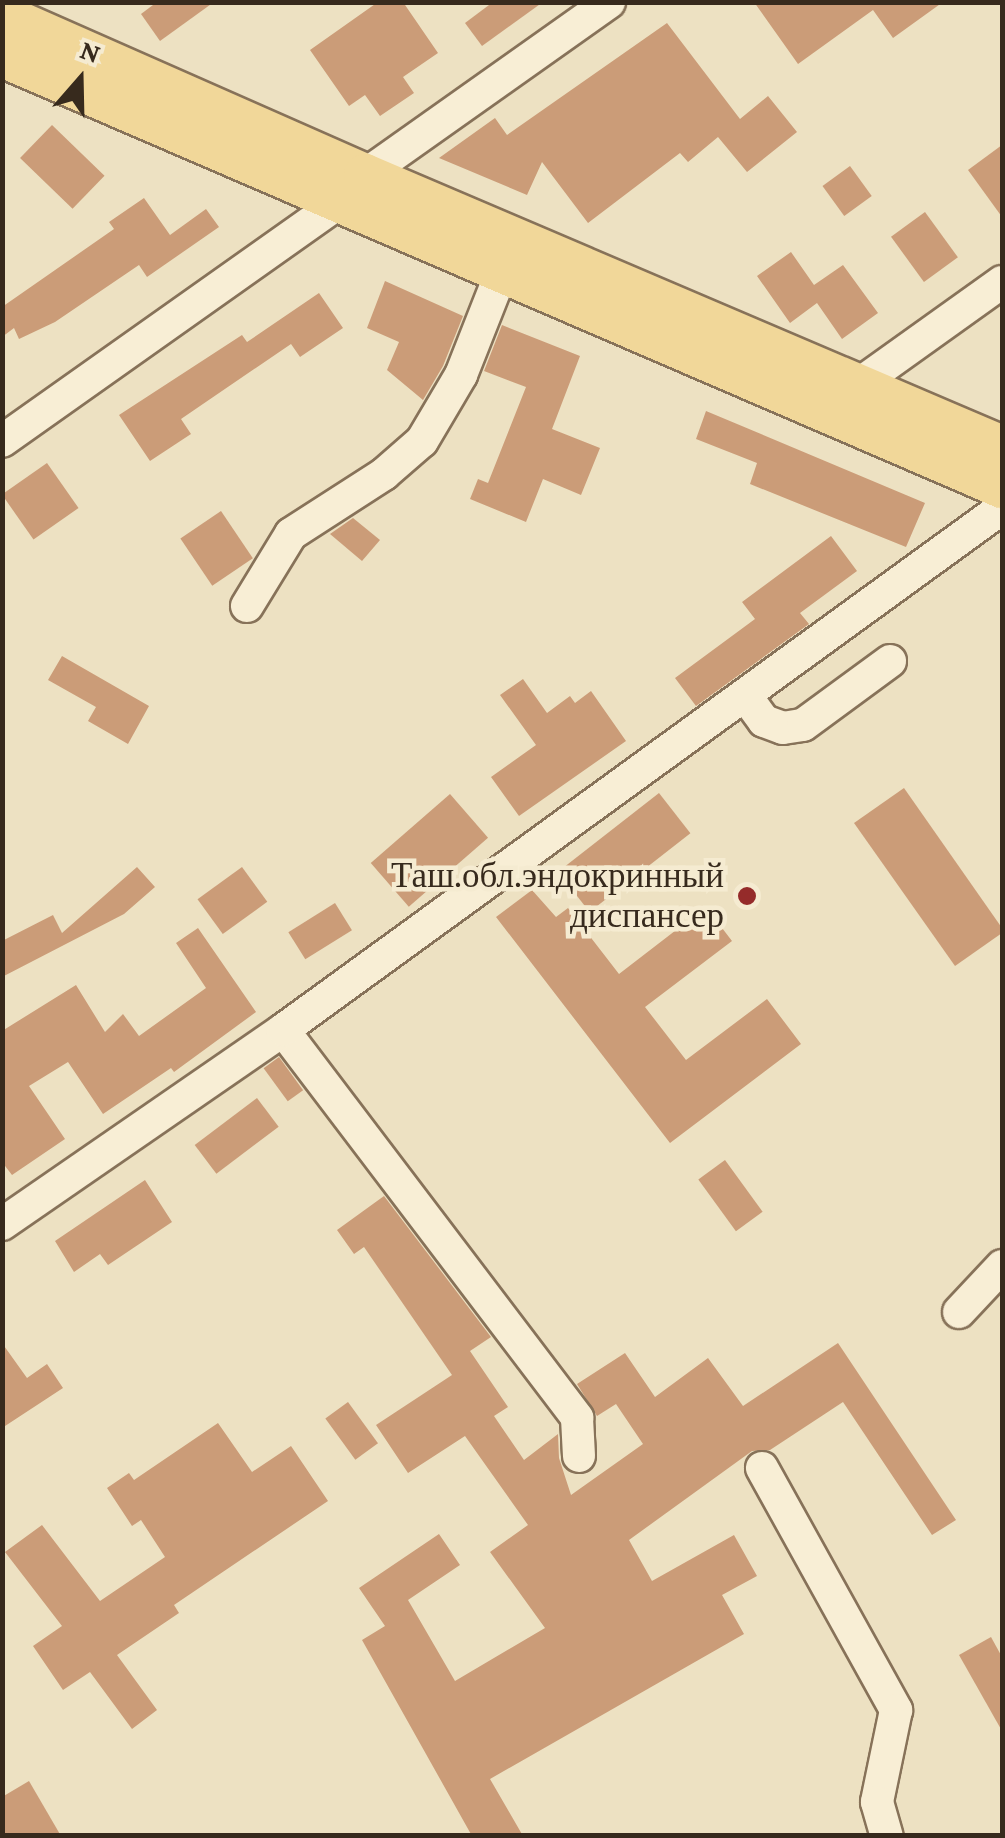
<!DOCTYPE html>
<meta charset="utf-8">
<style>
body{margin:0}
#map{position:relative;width:1005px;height:1838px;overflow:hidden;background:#ede1c2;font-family:"Crimson Pro",serif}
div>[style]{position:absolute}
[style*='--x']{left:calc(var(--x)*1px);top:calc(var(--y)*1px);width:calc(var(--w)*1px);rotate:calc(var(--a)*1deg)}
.building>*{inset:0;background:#cb9c78;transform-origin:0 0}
.roads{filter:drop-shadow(2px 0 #877259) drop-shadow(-2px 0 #877259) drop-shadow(0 2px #877259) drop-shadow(0 -2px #877259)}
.minor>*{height:32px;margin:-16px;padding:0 16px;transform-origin:16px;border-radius:16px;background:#f8eed5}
.major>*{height:42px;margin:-21px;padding:0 21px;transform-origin:21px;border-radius:21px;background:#f1d799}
.dots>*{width:28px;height:28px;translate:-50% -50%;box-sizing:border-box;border:5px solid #f5ebd1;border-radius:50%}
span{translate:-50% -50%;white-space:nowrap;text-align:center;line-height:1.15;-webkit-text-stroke:9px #f5ebd1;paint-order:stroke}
.poi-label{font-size:35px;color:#372a1d}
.right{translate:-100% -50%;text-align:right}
.frame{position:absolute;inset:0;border:5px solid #372a1d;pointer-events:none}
.north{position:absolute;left:30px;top:30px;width:100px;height:100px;-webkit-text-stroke:8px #f5ebd1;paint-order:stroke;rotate:20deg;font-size:28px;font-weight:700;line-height:40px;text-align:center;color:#372a1d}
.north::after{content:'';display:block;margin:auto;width:35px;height:45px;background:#372a1d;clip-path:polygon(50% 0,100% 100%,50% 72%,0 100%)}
</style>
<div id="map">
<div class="building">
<div style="clip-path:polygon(157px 2px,214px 2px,160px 41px,141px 14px)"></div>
<div style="clip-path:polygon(378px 2px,403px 2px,438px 53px,403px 77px,414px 93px,380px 116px,365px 95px,349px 106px,310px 50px)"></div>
<div style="clip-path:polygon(493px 2px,543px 2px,482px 46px,465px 23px)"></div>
<div style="clip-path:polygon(754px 2px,943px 2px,893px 38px,873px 10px,798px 64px)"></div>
<div style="clip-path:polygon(667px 23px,740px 119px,768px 96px,797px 132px,747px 172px,718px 137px,688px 162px,680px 153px,588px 223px,542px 162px,527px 195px,439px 158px,495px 118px,507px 135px)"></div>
<div style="left:52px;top:125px;width:73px;height:46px;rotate:44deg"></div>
<div style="clip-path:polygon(1002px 145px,1002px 217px,968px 170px)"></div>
<div style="left:850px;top:166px;width:37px;height:34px;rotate:54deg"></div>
<div style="clip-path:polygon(144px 198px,170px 235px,206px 209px,219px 227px,147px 277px,139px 265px,55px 322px,19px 339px,14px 328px,2px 337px,2px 307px,114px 229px,109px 222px)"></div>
<div style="left:925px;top:212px;width:56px;height:42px;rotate:54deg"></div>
<div style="clip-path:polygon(791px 252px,814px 285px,843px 265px,878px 313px,842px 339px,817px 303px,790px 323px,757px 276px)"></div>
<div style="clip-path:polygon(385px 281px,463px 316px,443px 366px,423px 400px,387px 370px,399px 342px,367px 328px)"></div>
<div style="clip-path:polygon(319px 293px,343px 328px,300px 357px,291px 344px,181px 419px,191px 434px,150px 461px,119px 415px,242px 335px,247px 342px)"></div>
<div style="clip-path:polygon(502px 325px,580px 356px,552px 429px,600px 448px,581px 495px,543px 479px,526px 522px,470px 499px,478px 479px,488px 483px,526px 387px,484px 371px)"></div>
<div style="clip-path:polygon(706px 411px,925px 503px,906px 547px,750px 484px,757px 463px,696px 439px)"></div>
<div style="left:47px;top:463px;width:55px;height:55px;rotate:55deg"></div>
<div style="left:221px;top:511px;width:57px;height:49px;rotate:56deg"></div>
<div style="clip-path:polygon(353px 518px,380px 540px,362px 561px,330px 534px)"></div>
<div style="clip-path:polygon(831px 536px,857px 571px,800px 613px,809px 624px,696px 706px,675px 678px,755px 619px,742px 602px)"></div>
<div style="clip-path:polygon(62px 656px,149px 706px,128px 744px,88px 721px,96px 707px,48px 680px)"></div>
<div style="clip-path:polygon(523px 679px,547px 713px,570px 696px,575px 703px,591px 691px,626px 741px,519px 816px,491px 777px,536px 745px,500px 695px)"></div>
<div style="clip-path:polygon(904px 788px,1002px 928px,1002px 933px,955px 966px,854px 823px)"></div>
<div style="left:659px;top:793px;width:51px;height:128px;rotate:52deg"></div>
<div style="left:450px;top:794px;width:58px;height:105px;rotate:49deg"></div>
<div style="clip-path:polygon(137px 867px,155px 887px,124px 914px,2px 977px,2px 941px,53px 915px,62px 933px)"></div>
<div style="left:242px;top:867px;width:43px;height:55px;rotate:54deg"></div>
<div style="clip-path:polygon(532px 890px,556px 917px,568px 908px,619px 974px,706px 907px,732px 941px,645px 1007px,686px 1060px,767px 999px,801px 1044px,670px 1143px,496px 917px)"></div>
<div style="left:335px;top:903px;width:32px;height:55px;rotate:58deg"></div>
<div style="clip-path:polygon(198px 928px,256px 1012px,174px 1072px,171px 1068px,103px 1114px,68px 1062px,29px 1086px,65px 1139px,12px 1175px,2px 1162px,2px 1031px,76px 985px,105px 1032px,123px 1014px,139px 1036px,206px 988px,176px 943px)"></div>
<div style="left:279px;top:1057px;width:41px;height:19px;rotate:54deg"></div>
<div style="left:257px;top:1098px;width:36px;height:78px;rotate:53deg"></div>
<div style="left:725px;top:1160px;width:64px;height:33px;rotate:54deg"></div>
<div style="clip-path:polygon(145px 1180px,172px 1222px,108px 1265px,100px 1254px,74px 1272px,55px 1241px)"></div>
<div style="clip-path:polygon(384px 1196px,491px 1337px,470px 1351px,508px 1407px,494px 1416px,524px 1460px,558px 1434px,559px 1458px,571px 1495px,643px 1444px,616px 1404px,597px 1416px,577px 1384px,625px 1353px,655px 1397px,708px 1358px,743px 1406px,838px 1343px,956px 1520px,932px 1535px,843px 1402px,770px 1450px,752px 1451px,629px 1540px,652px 1581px,734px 1535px,757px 1576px,722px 1595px,744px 1634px,490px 1779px,523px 1836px,472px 1836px,362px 1640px,385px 1626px,359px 1588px,439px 1534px,460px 1565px,408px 1600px,455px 1681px,545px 1628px,490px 1552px,528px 1525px,465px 1436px,408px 1473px,376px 1425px,452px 1375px,364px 1247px,354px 1254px,337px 1230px)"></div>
<div style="clip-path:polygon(2px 1343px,27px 1378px,47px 1364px,63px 1388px,2px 1428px)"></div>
<div style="left:348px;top:1402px;width:51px;height:28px;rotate:54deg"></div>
<div style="clip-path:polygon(218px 1423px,252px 1472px,291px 1446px,328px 1501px,174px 1605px,179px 1613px,117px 1655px,157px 1710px,132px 1729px,90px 1672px,63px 1690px,33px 1646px,62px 1626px,5px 1552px,42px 1525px,100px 1601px,165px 1557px,141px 1520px,132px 1526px,107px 1488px,129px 1473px,134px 1480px)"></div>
<div style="clip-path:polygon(991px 1637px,1002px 1657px,1002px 1731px,959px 1655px)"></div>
<div style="clip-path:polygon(29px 1781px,61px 1836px,2px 1836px,2px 1797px)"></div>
</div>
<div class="roads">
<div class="minor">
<div style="--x:365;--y:175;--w:299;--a:-35.3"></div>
<div style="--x:858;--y:385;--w:177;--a:-35.6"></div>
<div style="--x:2;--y:441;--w:415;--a:-35.3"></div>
<div style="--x:247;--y:606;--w:84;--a:-58.6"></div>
<div style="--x:291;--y:534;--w:111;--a:-32.8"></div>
<div style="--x:384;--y:474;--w:50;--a:-41"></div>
<div style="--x:422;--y:441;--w:77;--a:-59.4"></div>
<div style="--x:461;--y:375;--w:112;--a:-68.5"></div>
<div style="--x:745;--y:695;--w:32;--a:54"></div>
<div style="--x:764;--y:721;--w:20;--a:20"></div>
<div style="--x:783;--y:728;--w:20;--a:-9"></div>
<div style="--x:803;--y:725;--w:108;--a:-36.3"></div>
<div style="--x:283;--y:1030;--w:487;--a:52.8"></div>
<div style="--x:577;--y:1418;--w:38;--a:87"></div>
<div style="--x:2;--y:1224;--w:341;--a:-34.6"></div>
<div style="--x:283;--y:1030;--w:889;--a:-35.98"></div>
<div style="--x:959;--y:1312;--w:63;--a:-46.9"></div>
<div style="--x:762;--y:1468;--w:277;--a:61"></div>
<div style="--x:896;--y:1710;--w:94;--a:101.7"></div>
<div style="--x:877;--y:1802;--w:35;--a:74"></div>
</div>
<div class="major">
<div style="--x:2;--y:15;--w:397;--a:23.8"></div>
<div style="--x:365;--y:175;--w:693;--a:23.12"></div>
<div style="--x:2;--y:56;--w:1089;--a:23.32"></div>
</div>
</div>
<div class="dots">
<div style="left:747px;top:896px;background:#952b2a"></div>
</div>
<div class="poi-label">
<span class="right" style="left:724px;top:896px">Таш.обл.эндокринный<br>диспансер</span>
</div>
<div class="frame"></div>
<div class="north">N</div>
</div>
